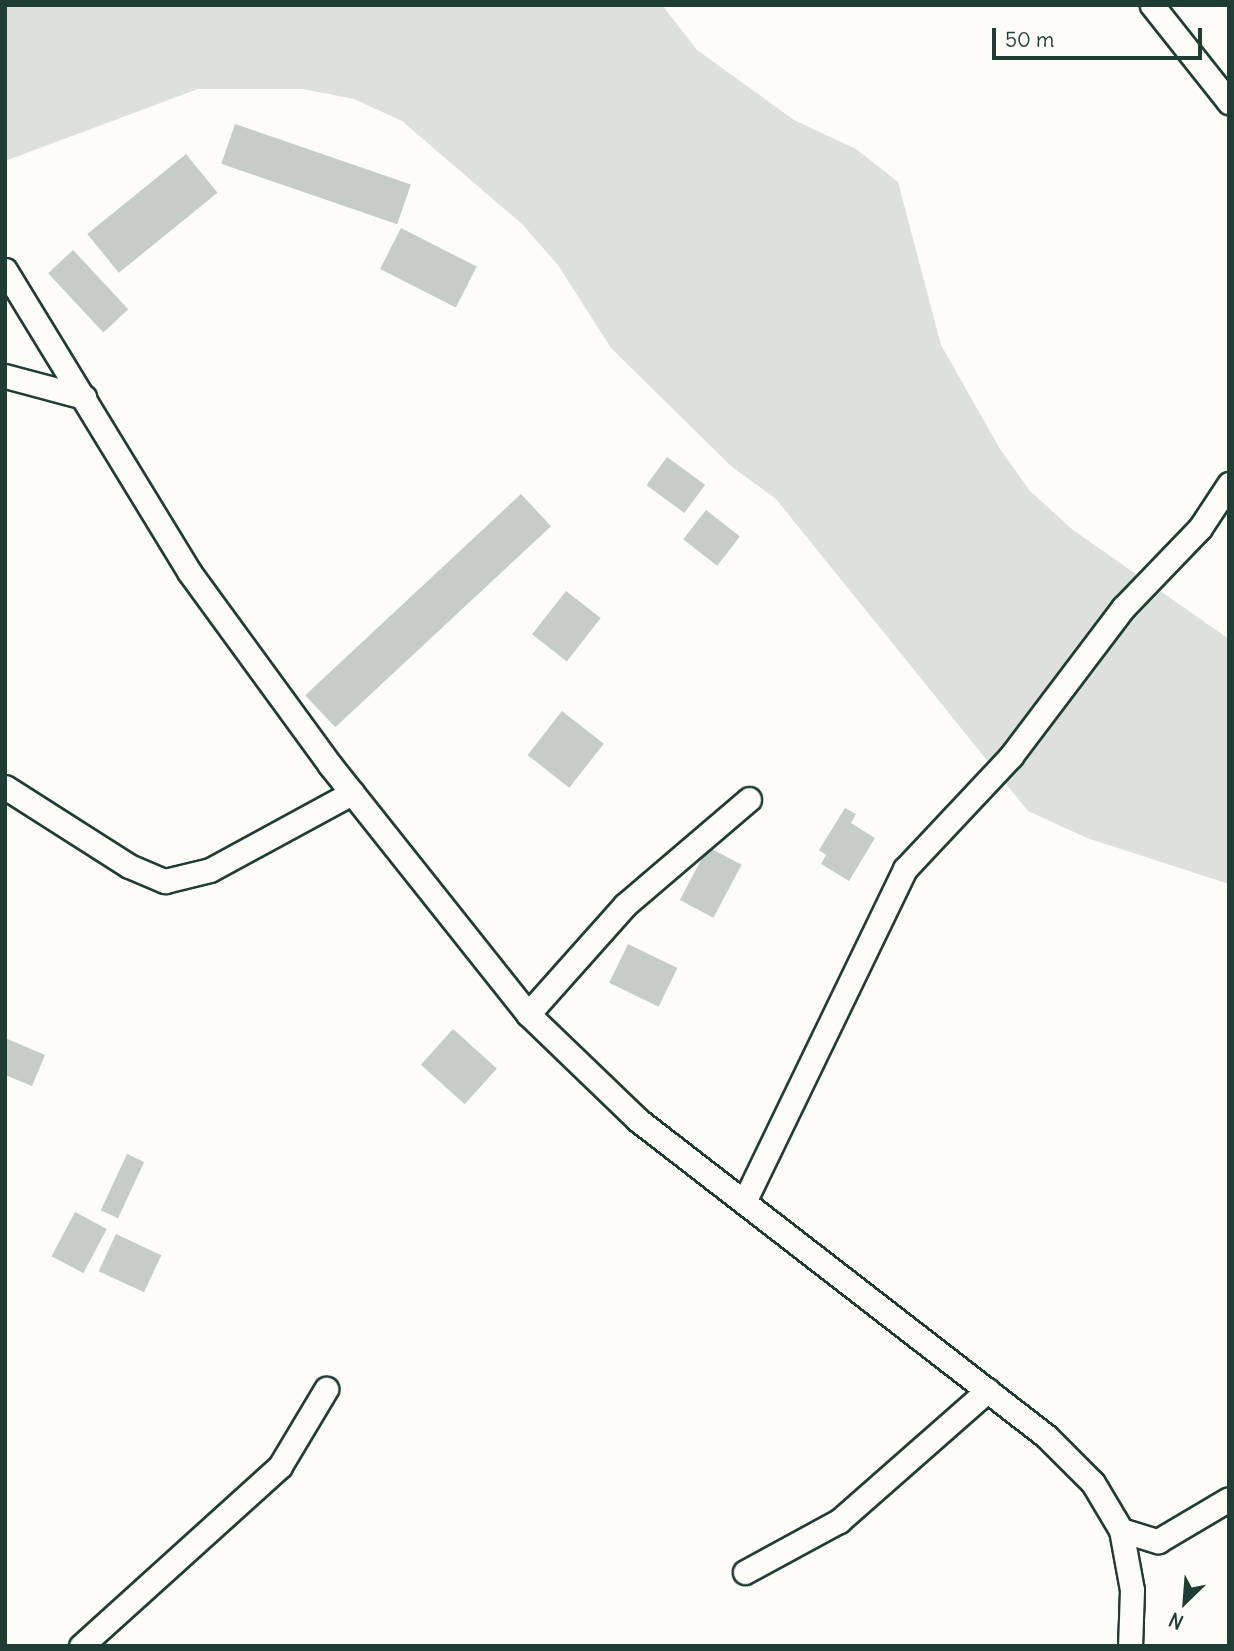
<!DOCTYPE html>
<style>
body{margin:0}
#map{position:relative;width:1234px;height:1651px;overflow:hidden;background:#fdfcf7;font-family:Delius,sans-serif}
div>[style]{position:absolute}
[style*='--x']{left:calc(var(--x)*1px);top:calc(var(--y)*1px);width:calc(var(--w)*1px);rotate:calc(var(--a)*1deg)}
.green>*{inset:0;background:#dde0db}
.building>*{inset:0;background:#c6cdc7;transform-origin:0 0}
.roads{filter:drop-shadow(2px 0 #1f3d34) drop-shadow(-2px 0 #1f3d34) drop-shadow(0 2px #1f3d34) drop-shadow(0 -2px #1f3d34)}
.minor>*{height:23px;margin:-11.5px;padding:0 11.5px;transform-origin:11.5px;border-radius:11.5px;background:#fdfcf7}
span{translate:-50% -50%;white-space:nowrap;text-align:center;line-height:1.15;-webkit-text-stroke:5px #fdfcf7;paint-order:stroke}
.frame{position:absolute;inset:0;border:7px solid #1f3d34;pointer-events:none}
.north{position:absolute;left:1150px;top:1567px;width:70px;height:70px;-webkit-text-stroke:5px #fdfcf7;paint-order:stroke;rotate:205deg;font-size:19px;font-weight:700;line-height:28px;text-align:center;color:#1f3d34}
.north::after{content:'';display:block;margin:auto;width:24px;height:32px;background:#1f3d34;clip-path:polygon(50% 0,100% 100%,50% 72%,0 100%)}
.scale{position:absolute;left:992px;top:28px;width:210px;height:32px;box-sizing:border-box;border:4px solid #1f3d34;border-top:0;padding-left:9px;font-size:21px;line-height:24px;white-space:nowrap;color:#1f3d34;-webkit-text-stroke:5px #fdfcf7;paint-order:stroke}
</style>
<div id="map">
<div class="green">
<div style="clip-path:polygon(5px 5px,662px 5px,697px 50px,794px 120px,856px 149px,898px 182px,941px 345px,1000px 449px,1030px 491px,1073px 530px,1229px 639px,1229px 884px,1087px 838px,1028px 811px,776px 499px,732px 467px,611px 348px,558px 265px,522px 224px,402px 121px,354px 99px,303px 89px,198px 89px,5px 161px)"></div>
</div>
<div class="building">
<div style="left:235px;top:124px;width:186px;height:42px;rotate:19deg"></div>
<div style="left:186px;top:154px;width:50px;height:127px;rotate:51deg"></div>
<div style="left:401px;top:228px;width:85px;height:46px;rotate:27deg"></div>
<div style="left:73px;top:250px;width:81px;height:34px;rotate:47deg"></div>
<div style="left:667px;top:457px;width:47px;height:35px;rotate:36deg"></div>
<div style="left:521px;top:494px;width:44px;height:295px;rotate:47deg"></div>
<div style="left:706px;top:510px;width:43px;height:37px;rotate:38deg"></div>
<div style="left:566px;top:591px;width:44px;height:55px;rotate:38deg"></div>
<div style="left:562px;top:711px;width:53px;height:56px;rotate:38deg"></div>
<div style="clip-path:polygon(845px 808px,856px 814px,851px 823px,875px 838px,849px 881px,821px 864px,826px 855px,819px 850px)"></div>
<div style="left:708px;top:847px;width:38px;height:60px;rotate:28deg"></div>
<div style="left:628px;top:944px;width:55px;height:43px;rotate:26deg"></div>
<div style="left:453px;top:1029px;width:59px;height:48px;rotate:42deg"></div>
<div style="clip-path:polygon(5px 1038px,45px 1055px,32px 1086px,5px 1075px)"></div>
<div style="left:127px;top:1154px;width:19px;height:62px;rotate:25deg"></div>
<div style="left:75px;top:1212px;width:36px;height:50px;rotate:28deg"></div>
<div style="left:116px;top:1234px;width:50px;height:41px;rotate:25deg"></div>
</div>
<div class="roads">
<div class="minor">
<div style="--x:1152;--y:5;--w:124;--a:51.6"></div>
<div style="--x:5;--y:270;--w:355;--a:58.6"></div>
<div style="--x:190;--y:573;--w:238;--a:53.9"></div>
<div style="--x:330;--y:765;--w:318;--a:51.5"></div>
<div style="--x:528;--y:1014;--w:153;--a:43.9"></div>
<div style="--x:638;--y:1120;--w:516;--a:37.76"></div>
<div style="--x:1046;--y:1436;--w:66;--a:45"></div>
<div style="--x:1093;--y:1483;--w:55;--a:59.2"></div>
<div style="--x:1121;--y:1530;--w:61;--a:79.6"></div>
<div style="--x:1132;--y:1590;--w:56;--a:92"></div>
<div style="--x:5;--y:376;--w:82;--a:14.9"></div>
<div style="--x:5;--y:787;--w:147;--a:32.5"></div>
<div style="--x:129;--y:866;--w:39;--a:23"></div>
<div style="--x:165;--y:881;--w:46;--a:-13.7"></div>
<div style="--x:210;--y:870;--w:162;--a:-28.5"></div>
<div style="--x:528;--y:1014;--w:146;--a:-48.3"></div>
<div style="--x:625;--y:905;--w:163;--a:-40.5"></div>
<div style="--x:745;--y:1200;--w:368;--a:-64.2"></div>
<div style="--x:905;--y:869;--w:155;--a:-46.8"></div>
<div style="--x:1011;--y:756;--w:186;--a:-52.9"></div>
<div style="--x:1123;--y:608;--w:111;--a:-46.1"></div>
<div style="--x:1200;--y:528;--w:53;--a:-56.6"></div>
<div style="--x:1121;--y:1530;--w:39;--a:17"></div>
<div style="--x:1158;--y:1541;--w:82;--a:-30.6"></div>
<div style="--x:745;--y:1572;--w:107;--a:-28.5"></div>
<div style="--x:839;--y:1521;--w:198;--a:-41.3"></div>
<div style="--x:81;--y:1646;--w:268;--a:-42.1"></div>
<div style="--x:280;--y:1466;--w:90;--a:-59.1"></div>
</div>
</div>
<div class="frame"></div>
<div class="north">N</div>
<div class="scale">50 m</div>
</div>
